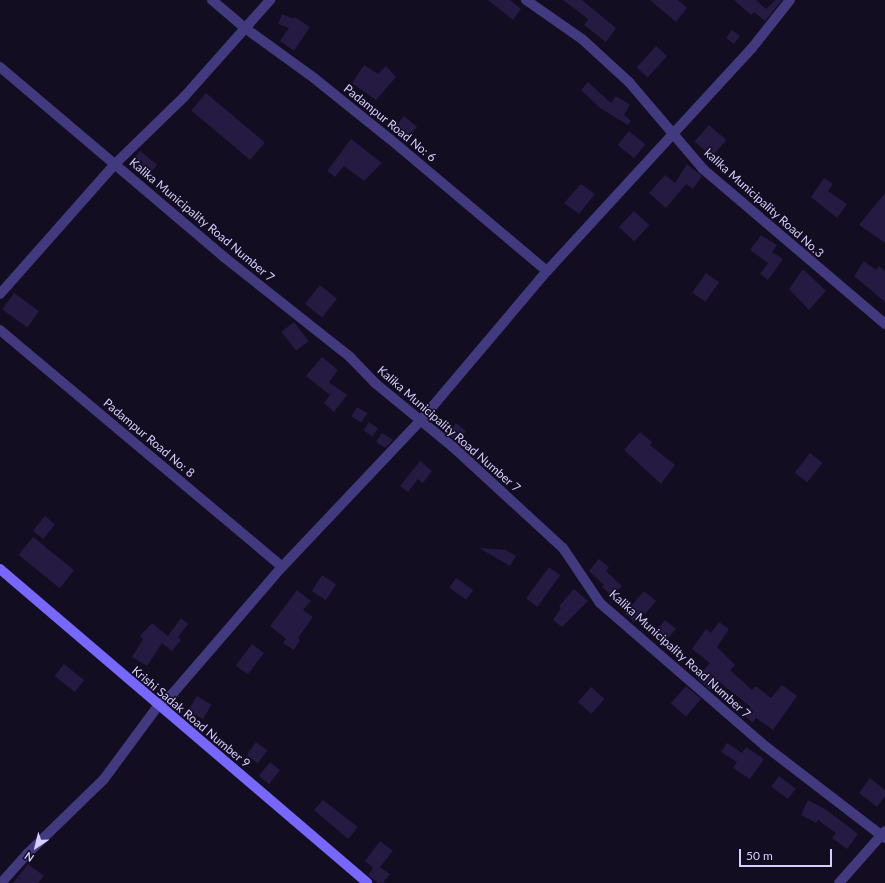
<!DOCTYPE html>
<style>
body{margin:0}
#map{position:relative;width:885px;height:883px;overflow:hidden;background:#120d20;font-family:Lato,sans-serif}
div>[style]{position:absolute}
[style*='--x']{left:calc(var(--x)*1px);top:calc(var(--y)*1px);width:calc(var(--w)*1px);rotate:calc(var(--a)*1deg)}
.building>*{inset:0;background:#251a41;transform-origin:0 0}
.street>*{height:10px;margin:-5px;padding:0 5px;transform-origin:5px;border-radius:5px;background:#42397e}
.secondary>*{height:10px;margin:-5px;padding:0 5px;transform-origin:5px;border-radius:5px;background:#7767fc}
span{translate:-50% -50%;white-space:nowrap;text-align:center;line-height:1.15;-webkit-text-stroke:3px #120d20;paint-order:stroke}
.street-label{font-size:12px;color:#d7cefe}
.north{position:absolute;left:16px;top:827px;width:40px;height:40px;-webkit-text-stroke:3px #120d20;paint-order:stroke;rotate:215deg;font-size:11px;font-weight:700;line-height:16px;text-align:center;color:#d7cefe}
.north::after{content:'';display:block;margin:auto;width:14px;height:18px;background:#d7cefe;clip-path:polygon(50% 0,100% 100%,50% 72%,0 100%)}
.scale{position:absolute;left:739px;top:849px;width:93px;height:18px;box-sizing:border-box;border:2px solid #d7cefe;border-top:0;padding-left:5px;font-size:12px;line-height:14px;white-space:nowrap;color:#d7cefe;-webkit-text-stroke:3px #120d20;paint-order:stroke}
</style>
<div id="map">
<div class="building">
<div style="clip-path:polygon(488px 0,510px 0,521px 9px,513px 20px)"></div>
<div style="clip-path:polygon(563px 0,582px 0,616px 28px,606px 42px,584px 25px,588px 19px)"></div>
<div style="clip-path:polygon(650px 0,678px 0,687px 8px,676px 22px)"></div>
<div style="clip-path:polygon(734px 0,756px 0,766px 9px,775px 0,782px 0,765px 21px,754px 12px,751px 15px)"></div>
<div style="clip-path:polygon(282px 14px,294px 19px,295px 17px,310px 27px,294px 51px,280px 41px,289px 28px,278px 24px)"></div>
<div style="left:732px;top:30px;width:10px;height:10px;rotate:37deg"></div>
<div style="left:656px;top:46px;width:15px;height:29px;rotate:42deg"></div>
<div style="clip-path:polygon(364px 65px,378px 74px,386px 66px,396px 77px,376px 100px,352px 83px)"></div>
<div style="clip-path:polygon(588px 82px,611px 103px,616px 96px,630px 105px,624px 115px,631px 121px,628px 125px,600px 108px,581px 90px)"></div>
<div style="left:206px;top:93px;width:77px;height:23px;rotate:40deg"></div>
<div style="left:404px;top:116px;width:17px;height:17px;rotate:40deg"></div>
<div style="left:709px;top:125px;width:23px;height:22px;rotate:41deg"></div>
<div style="left:629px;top:131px;width:21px;height:18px;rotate:39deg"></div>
<div style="clip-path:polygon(351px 139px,382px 163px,364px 181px,344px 166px,335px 177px,327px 171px)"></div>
<div style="left:140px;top:151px;width:22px;height:14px;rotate:39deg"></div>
<div style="clip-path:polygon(687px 164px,702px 176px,693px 189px,686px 184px,666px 208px,649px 193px,665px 175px,675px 183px)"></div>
<div style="clip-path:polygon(824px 178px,833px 184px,828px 191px,847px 204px,837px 218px,811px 197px)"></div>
<div style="clip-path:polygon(581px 184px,595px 194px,579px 214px,564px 203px)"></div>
<div style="clip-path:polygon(885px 193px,885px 243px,859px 225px)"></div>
<div style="left:634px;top:211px;width:21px;height:22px;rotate:43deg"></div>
<div style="clip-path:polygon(761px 235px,777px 245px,772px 252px,783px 259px,768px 280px,760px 274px,768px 263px,750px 250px)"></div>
<div style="clip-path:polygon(864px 261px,876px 270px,879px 266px,885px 271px,885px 302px,854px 276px)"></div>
<div style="clip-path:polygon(803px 269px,826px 291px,809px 310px,789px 289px)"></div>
<div style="left:706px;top:273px;width:16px;height:24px;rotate:35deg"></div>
<div style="left:320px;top:285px;width:22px;height:24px;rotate:39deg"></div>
<div style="left:14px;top:293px;width:31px;height:20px;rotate:36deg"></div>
<div style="left:294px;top:322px;width:24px;height:16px;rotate:52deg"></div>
<div style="clip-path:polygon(322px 357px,338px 370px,329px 382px,347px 395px,334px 412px,324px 403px,330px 395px,306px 376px)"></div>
<div style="left:357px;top:407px;width:12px;height:11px;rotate:31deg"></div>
<div style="left:369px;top:422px;width:11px;height:10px;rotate:34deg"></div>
<div style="left:456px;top:423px;width:13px;height:14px;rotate:39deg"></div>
<div style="clip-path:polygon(640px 432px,652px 442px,650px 445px,675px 465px,661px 484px,624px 450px)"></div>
<div style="clip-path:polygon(382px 433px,393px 440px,385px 448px,376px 442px)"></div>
<div style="left:810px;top:453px;width:16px;height:25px;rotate:38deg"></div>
<div style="clip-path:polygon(420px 461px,432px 471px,423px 483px,418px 479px,408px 492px,400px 486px)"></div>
<div style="left:45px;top:516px;width:13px;height:19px;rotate:39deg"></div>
<div style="left:33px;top:537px;width:53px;height:23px;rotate:39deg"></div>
<div style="clip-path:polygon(479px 548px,506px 550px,516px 556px,510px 566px)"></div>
<div style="clip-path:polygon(599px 559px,609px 567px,606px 571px,622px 586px,612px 596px,602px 587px,604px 585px,589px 571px)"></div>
<div style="left:549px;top:567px;width:14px;height:39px;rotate:36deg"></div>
<div style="left:322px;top:575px;width:17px;height:19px;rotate:33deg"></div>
<div style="left:456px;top:578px;width:21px;height:12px;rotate:35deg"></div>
<div style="clip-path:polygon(574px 589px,588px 601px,562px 627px,553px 620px,561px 608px,559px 606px)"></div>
<div style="clip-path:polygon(297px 590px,311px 601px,303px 610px,313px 617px,298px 638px,300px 640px,294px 650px,283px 643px,286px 639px,270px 626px)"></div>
<div style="clip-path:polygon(644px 591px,656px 601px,645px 614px,643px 612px,634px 622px,625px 613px)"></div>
<div style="clip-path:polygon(181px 618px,188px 624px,178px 637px,181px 640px,172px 651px,162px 643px,147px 666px,132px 657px,143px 639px,140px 636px,152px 623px,168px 636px)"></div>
<div style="left:665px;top:620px;width:14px;height:18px;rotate:39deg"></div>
<div style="clip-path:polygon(719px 622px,729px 629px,717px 647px,735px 665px,730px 670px,752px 690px,756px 686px,771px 698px,782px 685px,797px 696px,773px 730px,756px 718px,753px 723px,744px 715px,751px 707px,718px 681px,710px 690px,697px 678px,710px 663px,692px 649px,706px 629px,711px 633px)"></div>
<div style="left:252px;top:644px;width:15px;height:27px;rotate:37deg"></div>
<div style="left:64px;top:664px;width:26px;height:15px;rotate:39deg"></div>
<div style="left:686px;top:686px;width:20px;height:23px;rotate:41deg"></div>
<div style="left:591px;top:687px;width:18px;height:20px;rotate:41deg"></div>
<div style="left:197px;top:696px;width:17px;height:17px;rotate:31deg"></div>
<div style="left:256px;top:742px;width:14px;height:16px;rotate:36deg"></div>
<div style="clip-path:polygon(727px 743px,742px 753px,746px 747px,764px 759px,750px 779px,733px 768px,737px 762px,721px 752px)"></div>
<div style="left:270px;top:762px;width:13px;height:18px;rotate:39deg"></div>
<div style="left:779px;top:776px;width:21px;height:13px;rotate:37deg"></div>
<div style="clip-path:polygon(870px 778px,885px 790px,885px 796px,877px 807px,859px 793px)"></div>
<div style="clip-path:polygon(323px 800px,358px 827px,348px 839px,314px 810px)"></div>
<div style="clip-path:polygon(808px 800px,825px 809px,858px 834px,847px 849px,832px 838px,836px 833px,818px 820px,816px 823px,801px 815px)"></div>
<div style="clip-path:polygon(380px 841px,393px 851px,380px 867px,390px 874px,383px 883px,378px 883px,368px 875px,373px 868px,365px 861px)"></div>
<div style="clip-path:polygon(28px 864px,44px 876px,38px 883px,13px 883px)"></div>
</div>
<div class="street">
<div style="--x:212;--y:0;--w:43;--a:40.3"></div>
<div style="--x:245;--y:28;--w:85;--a:35.9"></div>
<div style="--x:314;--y:78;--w:97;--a:38.8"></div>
<div style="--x:390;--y:139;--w:205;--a:40.1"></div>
<div style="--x:526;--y:0;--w:68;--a:34.9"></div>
<div style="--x:582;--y:39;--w:64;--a:42.5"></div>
<div style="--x:629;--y:82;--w:114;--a:49.6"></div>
<div style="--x:703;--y:169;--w:239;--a:40.4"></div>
<div style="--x:0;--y:67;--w:294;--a:40.3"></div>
<div style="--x:224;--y:257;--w:161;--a:38.4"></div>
<div style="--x:350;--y:357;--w:36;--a:46"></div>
<div style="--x:375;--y:383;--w:101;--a:39.4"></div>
<div style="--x:453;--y:447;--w:149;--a:42.6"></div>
<div style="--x:563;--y:548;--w:66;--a:56.1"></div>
<div style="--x:600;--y:603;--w:218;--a:40.9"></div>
<div style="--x:765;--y:746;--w:151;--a:37.5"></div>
<div style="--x:0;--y:294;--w:174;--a:-48.5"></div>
<div style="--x:115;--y:164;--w:96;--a:-44.2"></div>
<div style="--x:184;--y:97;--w:130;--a:-48.4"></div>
<div style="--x:0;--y:330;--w:368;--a:40"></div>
<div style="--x:1;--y:883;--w:39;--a:-48"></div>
<div style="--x:27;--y:854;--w:107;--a:-44.2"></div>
<div style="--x:104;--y:779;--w:91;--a:-53.5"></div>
<div style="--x:158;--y:706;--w:21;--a:-41"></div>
<div style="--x:174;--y:692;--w:165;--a:-49.2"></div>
<div style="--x:282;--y:567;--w:202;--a:-46.6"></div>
<div style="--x:421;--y:420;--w:195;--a:-49.8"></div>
<div style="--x:547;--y:271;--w:303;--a:-47.4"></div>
<div style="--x:752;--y:48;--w:61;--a:-51.6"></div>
<div style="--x:839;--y:883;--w:69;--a:-48.5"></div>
</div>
<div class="secondary">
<div style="--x:0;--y:569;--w:483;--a:40.5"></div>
</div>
<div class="street-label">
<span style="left:390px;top:123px;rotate:39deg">Padampur Road No: 6</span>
<span style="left:764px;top:203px;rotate:42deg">kalika Municipality Road No.3</span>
<span style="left:202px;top:220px;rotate:40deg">Kalika Municipality Road Number 7</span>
<span style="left:449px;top:429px;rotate:41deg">Kalika Municipality Road Number 7</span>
<span style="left:149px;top:438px;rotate:40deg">Padampur Road No: 8</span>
<span style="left:680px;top:654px;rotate:42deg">Kalika Municipality Road Number 7</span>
<span style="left:191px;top:717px;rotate:40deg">Krishi Sadak Road Number 9</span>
</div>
<div class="north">N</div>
<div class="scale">50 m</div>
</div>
